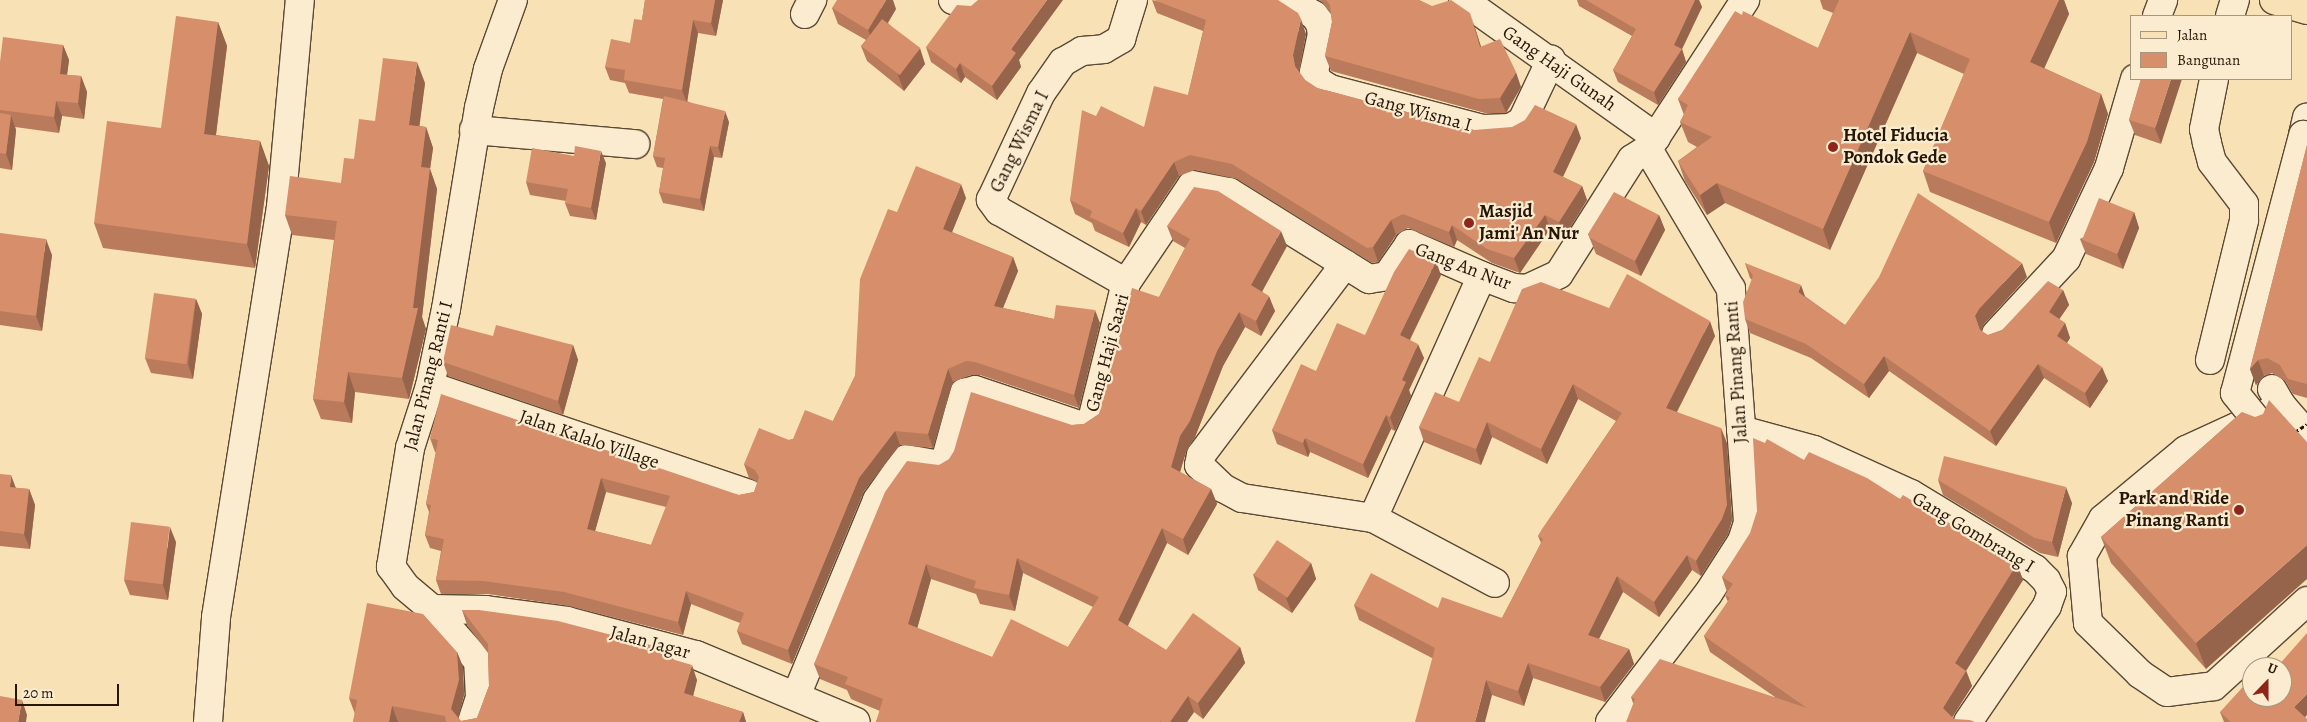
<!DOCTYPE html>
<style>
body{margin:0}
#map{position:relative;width:2307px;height:722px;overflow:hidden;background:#f9e1b6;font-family:Alegreya,serif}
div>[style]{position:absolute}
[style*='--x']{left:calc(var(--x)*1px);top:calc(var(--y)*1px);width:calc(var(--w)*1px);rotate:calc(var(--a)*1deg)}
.roads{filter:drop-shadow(1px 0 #5a4934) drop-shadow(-1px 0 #5a4934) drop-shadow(0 1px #5a4934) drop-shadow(0 -1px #5a4934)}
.minor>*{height:28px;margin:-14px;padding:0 14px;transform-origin:14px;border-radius:14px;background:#fbecd0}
.major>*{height:28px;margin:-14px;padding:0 14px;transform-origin:14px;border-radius:14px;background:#f9e1b6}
.path-bridge>*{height:3px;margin-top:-1.5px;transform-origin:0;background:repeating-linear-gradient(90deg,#251608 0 4px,transparent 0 6.5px)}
.bridges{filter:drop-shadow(1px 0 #5a4934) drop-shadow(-1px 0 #5a4934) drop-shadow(0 1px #5a4934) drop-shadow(0 -1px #5a4934)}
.minor-bridge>*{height:28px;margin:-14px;padding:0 14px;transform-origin:14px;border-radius:14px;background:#fbecd0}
.wall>*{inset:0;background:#b97b5c}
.shaded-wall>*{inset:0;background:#96644b}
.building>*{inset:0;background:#d78f6b;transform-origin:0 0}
.dots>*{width:14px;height:14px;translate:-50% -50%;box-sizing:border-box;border:2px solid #fbecd0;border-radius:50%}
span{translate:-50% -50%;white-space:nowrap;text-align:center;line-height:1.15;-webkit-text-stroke:4.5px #fbecd0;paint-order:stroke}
.street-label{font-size:19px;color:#251608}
.poi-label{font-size:19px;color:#251608;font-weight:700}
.left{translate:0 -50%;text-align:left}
.right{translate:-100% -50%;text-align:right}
.legend{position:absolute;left:2130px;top:15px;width:162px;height:65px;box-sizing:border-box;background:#fbecd0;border:1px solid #a59680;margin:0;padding:6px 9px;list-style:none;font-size:15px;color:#251608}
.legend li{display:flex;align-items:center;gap:10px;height:25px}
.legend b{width:25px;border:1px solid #a59680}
.north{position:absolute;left:2242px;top:657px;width:50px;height:50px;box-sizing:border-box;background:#fbecd0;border:1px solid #a59680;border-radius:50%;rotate:22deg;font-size:14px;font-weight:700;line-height:20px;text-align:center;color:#251608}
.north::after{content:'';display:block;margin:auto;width:18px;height:22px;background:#8f2418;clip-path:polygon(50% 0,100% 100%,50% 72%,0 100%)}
.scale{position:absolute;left:15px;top:684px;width:104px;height:22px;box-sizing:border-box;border:2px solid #251608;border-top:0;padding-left:6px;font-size:15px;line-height:18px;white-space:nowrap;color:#251608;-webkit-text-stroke:4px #fbecd0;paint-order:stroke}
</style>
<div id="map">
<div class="roads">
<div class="minor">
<div style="--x:953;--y:0;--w:19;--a:16"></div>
<div style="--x:971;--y:5;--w:6;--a:-59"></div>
<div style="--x:1288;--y:0;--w:30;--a:30"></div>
<div style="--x:1314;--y:15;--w:10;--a:53"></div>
<div style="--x:1320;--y:23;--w:11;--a:80"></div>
<div style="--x:1322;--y:34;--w:40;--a:102"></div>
<div style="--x:1314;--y:73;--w:10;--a:61"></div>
<div style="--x:1319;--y:82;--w:13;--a:32"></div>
<div style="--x:1330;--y:89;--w:158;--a:14.7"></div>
<div style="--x:1483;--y:129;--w:27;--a:-2"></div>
<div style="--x:1510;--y:128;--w:14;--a:-30"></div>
<div style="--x:1522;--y:121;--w:68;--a:-64.6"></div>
<div style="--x:1463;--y:0;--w:237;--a:35.4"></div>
<div style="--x:805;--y:14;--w:16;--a:-63"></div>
<div style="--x:2157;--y:16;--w:17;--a:-69"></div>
<div style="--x:2230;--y:16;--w:17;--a:-73"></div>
<div style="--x:474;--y:130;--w:162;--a:5"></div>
<div style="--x:2303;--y:135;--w:18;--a:-77"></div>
<div style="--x:1345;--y:264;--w:239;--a:127"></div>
<div style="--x:1201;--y:455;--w:10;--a:101"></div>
<div style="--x:1199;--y:465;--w:33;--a:44"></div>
<div style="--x:1223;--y:488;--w:21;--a:28"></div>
<div style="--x:1242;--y:498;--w:133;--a:8.7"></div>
<div style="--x:1373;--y:518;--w:138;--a:28"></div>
<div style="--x:1126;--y:283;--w:146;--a:-150.4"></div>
<div style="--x:999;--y:211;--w:14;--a:-126"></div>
<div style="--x:991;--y:200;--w:118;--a:-65"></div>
<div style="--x:1041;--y:93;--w:38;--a:-55"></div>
<div style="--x:1063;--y:62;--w:22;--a:-30"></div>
<div style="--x:1082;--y:51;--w:22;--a:-5"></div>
<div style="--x:1104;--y:49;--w:20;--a:-30"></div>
<div style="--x:1121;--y:39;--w:41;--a:-72.9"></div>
<div style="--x:1996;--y:334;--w:103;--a:-47"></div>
<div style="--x:2066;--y:259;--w:101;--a:-64.7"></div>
<div style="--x:2109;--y:168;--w:93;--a:-73.7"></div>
<div style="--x:2210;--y:360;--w:144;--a:-76.3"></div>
<div style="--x:2244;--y:220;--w:16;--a:-90"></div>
<div style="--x:2244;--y:204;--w:53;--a:-127.3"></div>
<div style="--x:2212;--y:162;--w:20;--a:-105"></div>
<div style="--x:2207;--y:143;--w:14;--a:-102"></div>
<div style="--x:2204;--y:129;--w:51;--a:-78.7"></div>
<div style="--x:430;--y:386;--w:337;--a:18.7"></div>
<div style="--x:2272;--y:389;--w:20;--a:60"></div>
<div style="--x:2282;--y:406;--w:38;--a:49"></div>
<div style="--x:2282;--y:406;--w:106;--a:155.4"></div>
<div style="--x:2186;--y:450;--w:108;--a:140.3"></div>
<div style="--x:2103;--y:519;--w:43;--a:119.6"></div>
<div style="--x:2082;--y:556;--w:67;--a:84.9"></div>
<div style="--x:2088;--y:623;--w:73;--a:44.4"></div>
<div style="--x:2140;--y:674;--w:32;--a:34"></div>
<div style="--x:2167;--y:692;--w:47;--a:-7.3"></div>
<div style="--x:2214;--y:686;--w:126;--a:-42.4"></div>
<div style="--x:1741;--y:430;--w:76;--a:15.3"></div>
<div style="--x:1814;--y:450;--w:107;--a:24.4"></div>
<div style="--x:1911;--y:494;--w:145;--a:31.2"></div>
<div style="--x:2035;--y:569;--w:16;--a:45"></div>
<div style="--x:2046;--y:580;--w:13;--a:63"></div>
<div style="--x:2052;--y:592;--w:15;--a:110"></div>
<div style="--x:2047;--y:606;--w:140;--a:124.3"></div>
<div style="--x:1373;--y:518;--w:265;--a:-65.8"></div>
<div style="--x:432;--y:609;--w:54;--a:1.1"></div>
<div style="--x:486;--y:610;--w:82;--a:7.7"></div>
<div style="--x:567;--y:621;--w:133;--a:14.8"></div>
<div style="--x:696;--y:655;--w:173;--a:22.7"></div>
<div style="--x:796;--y:696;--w:212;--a:-67.5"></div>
<div style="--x:877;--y:500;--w:50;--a:-54.7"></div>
<div style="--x:906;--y:459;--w:36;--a:10"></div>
<div style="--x:941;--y:465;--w:5;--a:-37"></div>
<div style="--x:945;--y:462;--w:72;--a:-74.6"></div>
<div style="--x:964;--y:393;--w:11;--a:-15"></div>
<div style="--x:975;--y:390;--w:113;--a:18.6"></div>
<div style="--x:1082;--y:426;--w:12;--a:-31"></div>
<div style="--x:1092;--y:420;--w:141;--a:-76.1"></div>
<div style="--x:1126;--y:283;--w:118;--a:-56"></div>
<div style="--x:1192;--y:185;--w:38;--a:11"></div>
<div style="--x:1229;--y:192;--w:165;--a:31.9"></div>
<div style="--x:1369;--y:279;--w:18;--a:-9"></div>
<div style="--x:1387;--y:276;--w:39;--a:-55"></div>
<div style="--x:1409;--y:244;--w:80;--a:23.7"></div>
<div style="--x:1482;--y:276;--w:34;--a:21"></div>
<div style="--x:1514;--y:288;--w:13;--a:4"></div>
<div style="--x:1527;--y:289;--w:35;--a:-25"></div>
<div style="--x:1559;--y:274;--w:136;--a:-57.6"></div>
<div style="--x:1632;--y:159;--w:19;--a:-32"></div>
<div style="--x:208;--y:722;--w:105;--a:-85.6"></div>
<div style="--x:216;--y:617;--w:415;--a:-81"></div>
<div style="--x:281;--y:207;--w:208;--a:-84.8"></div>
<div style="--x:472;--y:722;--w:26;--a:-72"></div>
<div style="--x:480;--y:697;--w:36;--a:-93"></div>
<div style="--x:478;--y:661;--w:69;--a:-131.5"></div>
<div style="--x:432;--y:609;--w:35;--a:-140"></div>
<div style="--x:405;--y:586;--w:24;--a:-126"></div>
<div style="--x:391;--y:567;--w:121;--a:-80.9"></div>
<div style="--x:410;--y:448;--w:65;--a:-72.1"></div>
<div style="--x:430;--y:386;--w:79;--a:-78.3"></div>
<div style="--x:446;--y:309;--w:204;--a:-80.7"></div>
<div style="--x:479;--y:108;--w:40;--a:-77"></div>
<div style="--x:488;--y:69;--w:73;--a:-70.1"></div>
<div style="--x:1610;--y:722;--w:161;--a:-52.6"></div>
<div style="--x:1708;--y:594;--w:63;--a:-57.3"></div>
<div style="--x:1742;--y:541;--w:20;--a:-72"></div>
<div style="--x:1748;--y:522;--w:234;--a:-94.2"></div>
<div style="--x:1731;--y:289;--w:163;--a:-120.7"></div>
<div style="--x:1648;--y:149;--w:178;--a:-56.9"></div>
</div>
<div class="major">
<div style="--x:2274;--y:0;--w:34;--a:17"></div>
</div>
</div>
<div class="path-bridge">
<div style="--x:2295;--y:432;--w:14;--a:-34"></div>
</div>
<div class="bridges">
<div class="minor-bridge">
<div style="--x:2263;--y:428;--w:45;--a:-128.7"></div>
<div style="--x:2235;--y:393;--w:267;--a:-75.2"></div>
</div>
</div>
<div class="wall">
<div style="clip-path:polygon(645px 0,723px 0,716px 36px,698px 33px,687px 101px,729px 122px,722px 158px,714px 157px,704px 211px,663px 203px,659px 192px,663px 168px,657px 167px,653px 156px,663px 99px,629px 93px,625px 83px,610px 80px,605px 67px,630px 43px,642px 20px)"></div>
<div style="clip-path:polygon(1152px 0,1306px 34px,1299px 72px,1305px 80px,1317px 88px,1474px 130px,1581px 138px,1563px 177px,1582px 186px,1587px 200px,1565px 236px,1550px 229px,1520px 273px,1492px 263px,1457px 240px,1454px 247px,1408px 228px,1396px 235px,1378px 262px,1372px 263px,1237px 179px,1195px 170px,1179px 176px,1146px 225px,1141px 222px,1129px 247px,1095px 231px,1092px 223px,1075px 214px,1070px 200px,1096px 116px,1144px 127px,1188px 95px,1203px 31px,1157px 13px)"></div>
<div style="clip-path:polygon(1319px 0,1419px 0,1475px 28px,1481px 47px,1521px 87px,1506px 113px,1485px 113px,1331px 71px,1325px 56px,1332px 22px,1331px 14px,1322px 2px)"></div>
<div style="clip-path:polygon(1577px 0,1699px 0,1702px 7px,1682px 49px,1686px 62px,1658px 105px,1618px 82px,1613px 70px,1632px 36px,1579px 6px)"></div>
<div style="clip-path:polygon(1820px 0,2064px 0,2069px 14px,2044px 68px,2101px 94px,2108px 114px,2094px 162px,2056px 243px,1930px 192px,1923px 171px,1964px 74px,1917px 53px,1830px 250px,1725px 203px,1707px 215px,1685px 181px,1678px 161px,1697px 147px,1688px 142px,1680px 122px,1684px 115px,1678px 99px,1742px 15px,1818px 48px,1833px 13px,1823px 9px)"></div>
<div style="clip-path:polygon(832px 8px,896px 9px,888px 23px,925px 64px,904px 91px,867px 61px,861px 46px,866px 40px,838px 24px)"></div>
<div style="clip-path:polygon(218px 22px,227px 46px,216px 135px,260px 141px,269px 166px,255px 268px,103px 248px,94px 223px,161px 128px)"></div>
<div style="clip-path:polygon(63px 45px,69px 60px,67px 75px,81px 76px,87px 92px,84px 119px,62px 116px,59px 133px,15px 127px,16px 130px,12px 170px,0 168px,0 62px)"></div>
<div style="clip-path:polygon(926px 47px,1019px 60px,1021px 67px,997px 100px,965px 77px,961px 83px,931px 62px)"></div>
<div style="clip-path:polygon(2141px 79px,2161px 144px,2135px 135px,2129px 120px)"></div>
<div style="clip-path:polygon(425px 83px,419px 126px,426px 127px,433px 148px,430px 169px,437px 189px,422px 317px,426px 329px,409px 399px,355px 392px,352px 423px,321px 419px,313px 399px,334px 240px,292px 235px,285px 215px,341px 183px,375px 121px)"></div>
<div style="clip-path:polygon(2307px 145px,2307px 398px,2293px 394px,2285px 381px,2272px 373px,2264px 376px,2256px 385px,2250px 369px)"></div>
<div style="clip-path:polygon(606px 163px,596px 220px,570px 216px,565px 203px,566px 201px,530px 195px,526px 182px)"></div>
<div style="clip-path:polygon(evenodd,966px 198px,952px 232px,1013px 257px,1018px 271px,1003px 308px,1054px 319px,1100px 323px,1079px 408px,980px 375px,971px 375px,953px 382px,933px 448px,900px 445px,864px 491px,792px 664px,742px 644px,737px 631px,740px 623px,691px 604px,683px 635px,569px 606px,488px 594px,441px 594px,436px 580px,441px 551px,430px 548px,425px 535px,429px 512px,426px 504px,436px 452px,435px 452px,430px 438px,739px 495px,754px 492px,758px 482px,749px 478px,744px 464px,789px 440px,793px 439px,833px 421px,855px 376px,897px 212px,966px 198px,606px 492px,666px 507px,651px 545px,595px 531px,606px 492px)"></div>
<div style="clip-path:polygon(2134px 212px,2139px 228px,2123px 269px,2086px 254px,2080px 239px)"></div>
<div style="clip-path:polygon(1659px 215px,1665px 230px,1641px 276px,1596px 254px,1588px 234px)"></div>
<div style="clip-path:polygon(evenodd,1167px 226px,1287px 246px,1262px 291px,1275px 311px,1261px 336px,1245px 327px,1223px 366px,1195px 437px,1186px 452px,1180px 472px,1211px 489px,1217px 504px,1188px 555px,1167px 543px,1128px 626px,1166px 650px,1240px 647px,1245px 663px,1203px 719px,1194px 712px,1187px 722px,876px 722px,880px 711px,851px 699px,847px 690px,820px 679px,814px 664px,939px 465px,1072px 425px,1084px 424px,1099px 414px,1159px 297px,1185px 248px,1173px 241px,1167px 226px,1023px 573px,1093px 607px,1068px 647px,992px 657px,917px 628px,931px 579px,976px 594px,980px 604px,1015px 611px,1023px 573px)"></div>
<div style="clip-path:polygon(0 233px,52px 255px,42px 331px,0 325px)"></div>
<div style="clip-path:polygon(1745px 263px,1806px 297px,1845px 325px,2027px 277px,1984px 324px,1981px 331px,1988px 335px,2002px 330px,2063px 290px,2069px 305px,2059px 319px,2065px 323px,2070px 338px,2067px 343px,2108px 381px,2090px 408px,2044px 378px,1996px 446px,1889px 371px,1869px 398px,1811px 358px,1750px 333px,1745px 319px,1752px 280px,1750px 278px)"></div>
<div style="clip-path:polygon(1441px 275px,1410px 340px,1424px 358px,1409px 390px,1411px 396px,1395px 431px,1391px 429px,1368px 478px,1310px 452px,1308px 457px,1277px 444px,1272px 430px,1316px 371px,1365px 335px)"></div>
<div style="clip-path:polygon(196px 299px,202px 314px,193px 379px,151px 373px,145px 358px)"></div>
<div style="clip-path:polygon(1609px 308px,1715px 336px,1677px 412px,1727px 443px,1732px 520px,1728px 534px,1701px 576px,1692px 570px,1659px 617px,1623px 592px,1599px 639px,1629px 649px,1634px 664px,1605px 702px,1533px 678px,1524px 706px,1492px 695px,1432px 658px,1359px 620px,1354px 605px,1438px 608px,1502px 618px,1541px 543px,1538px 536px,1616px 421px,1578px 399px,1547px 464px,1492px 437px,1481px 465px,1424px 442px,1419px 427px,1459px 402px,1490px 362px)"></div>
<div style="clip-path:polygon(493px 336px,573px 345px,578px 360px,563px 415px,448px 376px,443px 362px)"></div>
<div style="clip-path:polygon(2242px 412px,2206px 669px,2111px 563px,2101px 537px)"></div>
<div style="clip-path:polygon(1804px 460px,1900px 499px,2017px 564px,2023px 580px,1966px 670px,1972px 686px,1952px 718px,1954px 719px,1633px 703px,1631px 697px,1775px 697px,1710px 652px,1704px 636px,1728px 602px,1725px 595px,1727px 592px,1722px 577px)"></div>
<div style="clip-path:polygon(0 474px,16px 488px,29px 489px,35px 505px,30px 549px,0 546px)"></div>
<div style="clip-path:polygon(1938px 480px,2072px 503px,2058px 557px,2040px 553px,1943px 495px)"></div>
<div style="clip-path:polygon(176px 542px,168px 600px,130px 595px,124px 580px)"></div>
<div style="clip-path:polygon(1311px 563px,1316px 579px,1292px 613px,1258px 590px,1253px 574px)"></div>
<div style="clip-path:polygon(462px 610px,673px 659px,697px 680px,693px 696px,743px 712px,746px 722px,353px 722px,355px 714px,349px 698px,457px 652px,463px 667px,464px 695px,458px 718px,461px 721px,477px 718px,489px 686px,488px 653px,467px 625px)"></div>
<div style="clip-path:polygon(2220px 712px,2305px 717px,2307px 722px,2224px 722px)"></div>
</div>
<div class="shaded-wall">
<div style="clip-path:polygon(715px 0,723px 0,716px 36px,711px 23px)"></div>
<div style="clip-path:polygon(886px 0,893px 0,896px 9px,874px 45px,868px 30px)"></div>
<div style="clip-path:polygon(1047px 0,1063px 0,1019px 60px,1021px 67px,997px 100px,992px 86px,1011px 49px)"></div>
<div style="clip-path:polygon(1695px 0,1699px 0,1702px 7px,1682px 49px,1686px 62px,1658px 105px,1654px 92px,1674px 45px)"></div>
<div style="clip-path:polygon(2059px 0,2064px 0,2069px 14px,2038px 82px,2030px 62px)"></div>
<div style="clip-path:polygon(1470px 13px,1475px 28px,1486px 62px,1480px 47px)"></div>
<div style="clip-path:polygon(1301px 19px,1306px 34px,1299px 70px,1300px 80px,1295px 66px,1293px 55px)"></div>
<div style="clip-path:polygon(693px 20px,698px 33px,687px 103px,682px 90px)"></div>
<div style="clip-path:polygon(218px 22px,227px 46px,213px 158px,204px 134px)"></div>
<div style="clip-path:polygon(1910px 32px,1917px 53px,1830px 250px,1823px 229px)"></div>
<div style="clip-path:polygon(63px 45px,69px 60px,65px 89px,60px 74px)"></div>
<div style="clip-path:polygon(920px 48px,925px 64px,904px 91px,898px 75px)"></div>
<div style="clip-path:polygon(417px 62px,425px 83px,417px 145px,409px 125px)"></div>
<div style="clip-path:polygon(960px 63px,965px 77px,961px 83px,956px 69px)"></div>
<div style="clip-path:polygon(1516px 72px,1521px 87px,1506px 113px,1500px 98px)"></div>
<div style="clip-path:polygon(81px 76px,87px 92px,84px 119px,78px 103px)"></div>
<div style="clip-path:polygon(2171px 79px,2182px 79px,2161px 144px,2155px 128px)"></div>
<div style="clip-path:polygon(2101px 94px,2108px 114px,2094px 162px,2056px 243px,2049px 222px)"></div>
<div style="clip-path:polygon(56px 101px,62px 116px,59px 133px,54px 117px)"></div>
<div style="clip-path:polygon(725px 111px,729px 122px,722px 158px,718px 147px)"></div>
<div style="clip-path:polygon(11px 115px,16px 130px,12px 170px,6px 154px)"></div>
<div style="clip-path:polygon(1576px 124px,1581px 138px,1558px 187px,1553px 172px)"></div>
<div style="clip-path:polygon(426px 127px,433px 148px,430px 169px,437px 189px,422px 317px,426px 329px,409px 399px,402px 378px,421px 167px)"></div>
<div style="clip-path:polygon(260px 141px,269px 166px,255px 268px,247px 244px)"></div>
<div style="clip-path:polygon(710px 146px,714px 157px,704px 211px,700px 199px)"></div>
<div style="clip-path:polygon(601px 151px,606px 163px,596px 220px,591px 208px)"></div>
<div style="clip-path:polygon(1174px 162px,1179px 176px,1146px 225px,1141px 211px)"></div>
<div style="clip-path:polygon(1717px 183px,1725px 203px,1707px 215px,1700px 195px)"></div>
<div style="clip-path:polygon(961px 184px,966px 198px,948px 242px,943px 229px)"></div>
<div style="clip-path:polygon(1582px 186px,1587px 200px,1565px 236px,1559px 222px)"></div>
<div style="clip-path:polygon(1136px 208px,1141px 222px,1129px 247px,1123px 233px)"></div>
<div style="clip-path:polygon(2134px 212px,2139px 228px,2123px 269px,2117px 254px)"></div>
<div style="clip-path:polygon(1545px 215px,1550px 229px,1520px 273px,1514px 258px)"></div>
<div style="clip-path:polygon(1659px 215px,1665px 230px,1641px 276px,1635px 261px)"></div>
<div style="clip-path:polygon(1391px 220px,1396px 235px,1378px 262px,1373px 247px)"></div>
<div style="clip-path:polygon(1452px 225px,1457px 240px,1454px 247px,1449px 232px)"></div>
<div style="clip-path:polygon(1281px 231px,1287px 246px,1257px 301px,1251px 285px)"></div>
<div style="clip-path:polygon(46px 239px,52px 255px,42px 331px,36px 316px)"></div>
<div style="clip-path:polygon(1013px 257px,1018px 271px,998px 320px,994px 306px)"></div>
<div style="clip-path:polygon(1436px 261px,1441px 275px,1405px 349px,1400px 335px)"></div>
<div style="clip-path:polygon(2022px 263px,2027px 277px,1984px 324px,1981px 331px,1980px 330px,1975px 316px,1979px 309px)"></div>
<div style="clip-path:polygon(1801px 285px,1806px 299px,1798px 292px)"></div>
<div style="clip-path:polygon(2063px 290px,2069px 305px,2054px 327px,2049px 312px)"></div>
<div style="clip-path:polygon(1269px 296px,1275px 311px,1261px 336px,1256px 321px)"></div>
<div style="clip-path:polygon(196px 299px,202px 314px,193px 379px,188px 364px)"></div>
<div style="clip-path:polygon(1095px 310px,1100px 323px,1079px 408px,1074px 395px)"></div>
<div style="clip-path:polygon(1239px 312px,1245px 327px,1223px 366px,1195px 437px,1186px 452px,1177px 482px,1171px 467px,1180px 436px,1217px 351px)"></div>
<div style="clip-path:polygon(1710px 321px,1715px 336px,1671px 423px,1666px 408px)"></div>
<div style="clip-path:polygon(2065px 323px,2070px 338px,2062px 350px,2057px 336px)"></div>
<div style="clip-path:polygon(1418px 344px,1424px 358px,1409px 390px,1411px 396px,1395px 431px,1390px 417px,1402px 380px)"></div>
<div style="clip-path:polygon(573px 345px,578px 360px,563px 415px,558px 401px)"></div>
<div style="clip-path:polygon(1884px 356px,1889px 371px,1869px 398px,1864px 384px)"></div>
<div style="clip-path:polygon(2258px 360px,2264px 376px,2256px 385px,2250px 369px)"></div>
<div style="clip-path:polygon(2038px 364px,2044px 378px,1996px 446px,1990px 431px)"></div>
<div style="clip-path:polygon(2102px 367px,2108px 381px,2090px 408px,2085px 393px)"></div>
<div style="clip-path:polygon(948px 369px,953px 382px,933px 448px,928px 434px)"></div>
<div style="clip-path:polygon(348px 372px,355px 392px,352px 423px,344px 402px)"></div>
<div style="clip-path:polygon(1573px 384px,1578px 399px,1547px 464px,1541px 449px)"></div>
<div style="clip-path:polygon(1386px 415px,1391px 429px,1368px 478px,1363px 464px)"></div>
<div style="clip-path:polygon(1487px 422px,1492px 437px,1481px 465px,1476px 449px)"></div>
<div style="clip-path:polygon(1721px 428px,1727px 443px,1732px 520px,1728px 534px,1701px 576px,1696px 561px)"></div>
<div style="clip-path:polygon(895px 431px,900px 445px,864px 491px,792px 664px,788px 650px,859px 478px)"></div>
<div style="clip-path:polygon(1305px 438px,1310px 452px,1308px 457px,1303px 443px)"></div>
<div style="clip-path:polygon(11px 475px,17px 491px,10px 487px)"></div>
<div style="clip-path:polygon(601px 478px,606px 492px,592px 542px,587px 529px)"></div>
<div style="clip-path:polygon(2066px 487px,2072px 503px,2058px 557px,2052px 542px)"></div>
<div style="clip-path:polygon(29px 489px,35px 505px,30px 549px,24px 534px)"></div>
<div style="clip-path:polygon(1211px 489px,1217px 504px,1188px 555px,1183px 539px)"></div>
<div style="clip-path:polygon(170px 527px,176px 542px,168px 600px,163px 585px)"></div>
<div style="clip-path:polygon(1162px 528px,1167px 543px,1123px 635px,1118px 620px)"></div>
<div style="clip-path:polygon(2307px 545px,2307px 579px,2206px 669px,2196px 643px)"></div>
<div style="clip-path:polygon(1687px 555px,1692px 570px,1659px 617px,1654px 602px)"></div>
<div style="clip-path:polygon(1017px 558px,1023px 573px,1015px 611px,1009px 595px)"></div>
<div style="clip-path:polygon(1311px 563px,1316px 579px,1292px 613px,1286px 598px)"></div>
<div style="clip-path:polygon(926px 564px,931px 579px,914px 640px,908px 624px)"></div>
<div style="clip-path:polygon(2017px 564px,2023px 580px,1961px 679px,1955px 663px)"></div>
<div style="clip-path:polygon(1617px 576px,1623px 592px,1593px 650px,1588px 635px)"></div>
<div style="clip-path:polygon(686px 591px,691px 604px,683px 635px,678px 622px)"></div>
<div style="clip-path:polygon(1240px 647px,1245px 663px,1203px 719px,1198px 703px)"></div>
<div style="clip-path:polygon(1629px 649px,1634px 664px,1605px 702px,1600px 687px)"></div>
<div style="clip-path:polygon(670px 650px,675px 666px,668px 658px)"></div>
<div style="clip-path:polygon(457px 652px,463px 667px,464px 695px,457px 722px,451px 709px)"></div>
<div style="clip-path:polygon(1528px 663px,1533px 678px,1524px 706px,1518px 691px)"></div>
<div style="clip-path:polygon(692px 665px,697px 680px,690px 709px,684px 693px)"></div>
<div style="clip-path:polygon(1966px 671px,1972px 686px,1949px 722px,1943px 708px)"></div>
<div style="clip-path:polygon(1486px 680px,1492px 695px,1485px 722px,1475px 722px)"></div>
<div style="clip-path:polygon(2307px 694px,2307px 715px,2301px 722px,2294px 707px)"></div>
<div style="clip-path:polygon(1188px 696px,1194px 712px,1187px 722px,1170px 722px)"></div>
<div style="clip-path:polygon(22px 700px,27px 715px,26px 722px,18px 722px)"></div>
<div style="clip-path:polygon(392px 706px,398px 722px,389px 722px)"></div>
<div style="clip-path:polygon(743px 712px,746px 722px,739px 722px)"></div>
</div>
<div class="building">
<div style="clip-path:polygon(645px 0,715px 0,711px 23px,693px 20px,682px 90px,624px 80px,625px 70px,605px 67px,611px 39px,630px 43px,634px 19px,642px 20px)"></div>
<div style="clip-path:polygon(837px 0,886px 0,868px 30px,832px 8px)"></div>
<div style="clip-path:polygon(978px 0,1047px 0,1011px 49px,1016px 53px,992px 86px,960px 63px,956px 69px,926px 47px,957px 5px,971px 6px)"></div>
<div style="clip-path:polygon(1154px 0,1278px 0,1298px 13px,1301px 19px,1293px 55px,1295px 66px,1305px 80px,1317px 88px,1474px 130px,1512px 127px,1525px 120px,1535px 105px,1576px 124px,1553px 172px,1582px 186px,1559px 222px,1545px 215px,1514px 258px,1487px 249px,1452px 225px,1449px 232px,1403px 214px,1391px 220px,1373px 247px,1367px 248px,1232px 164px,1190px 155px,1174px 162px,1141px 211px,1136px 208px,1123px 233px,1090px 217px,1092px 211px,1070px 200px,1082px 110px,1096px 116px,1101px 106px,1144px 127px,1154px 86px,1188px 95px,1206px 20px)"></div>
<div style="clip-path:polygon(1326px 0,1419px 0,1432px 6px,1451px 0,1470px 13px,1480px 47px,1500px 39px,1516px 72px,1500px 98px,1479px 99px,1325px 56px,1332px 22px,1330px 5px)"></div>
<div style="clip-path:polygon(1586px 0,1695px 0,1674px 45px,1682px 49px,1654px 92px,1613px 70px,1636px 29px)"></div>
<div style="clip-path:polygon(1839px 0,2059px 0,2030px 62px,2101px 94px,2087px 142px,2049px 222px,1923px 171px,1970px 59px,1910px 32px,1823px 229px,1717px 183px,1700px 195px,1678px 161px,1712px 137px,1680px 122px,1688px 105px,1678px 99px,1735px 11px,1742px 15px,1743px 11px,1818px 48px)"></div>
<div style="clip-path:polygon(176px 16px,218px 22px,204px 134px,260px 141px,247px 244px,94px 223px,107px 121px,161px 128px)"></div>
<div style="left:882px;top:19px;width:48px;height:34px;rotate:37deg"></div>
<div style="clip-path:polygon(3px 37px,63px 45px,60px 74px,81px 76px,78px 103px,56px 101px,54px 117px,0 110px,0 62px)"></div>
<div style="clip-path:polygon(383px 58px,417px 62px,409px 125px,426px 127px,421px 167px,430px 168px,413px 308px,418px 308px,402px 378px,348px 372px,344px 402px,313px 399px,337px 221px,285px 215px,290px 176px,341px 183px,344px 158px,354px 159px,359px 119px,375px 121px)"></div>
<div style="clip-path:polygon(2141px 79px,2171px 79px,2155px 128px,2129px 120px)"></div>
<div style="clip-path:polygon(664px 96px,725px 111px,718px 147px,710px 146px,700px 199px,659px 192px,665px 158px,653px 156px)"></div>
<div style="clip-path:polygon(0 113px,11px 115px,6px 154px,0 153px)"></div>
<div style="clip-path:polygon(2307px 145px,2307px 384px,2288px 379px,2280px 365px,2267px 358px,2258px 360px,2250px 369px)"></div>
<div style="clip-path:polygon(575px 146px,601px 151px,591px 208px,565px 203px,568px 189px,526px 182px,532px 148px,574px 156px)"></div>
<div style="clip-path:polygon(evenodd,916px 166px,961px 184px,943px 229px,1013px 257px,994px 306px,1054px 319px,1056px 305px,1095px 310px,1074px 395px,975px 362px,966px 361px,948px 369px,928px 434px,895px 431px,859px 478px,788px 650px,737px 631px,744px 613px,686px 591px,678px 622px,564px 592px,483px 581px,436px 580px,444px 539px,425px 535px,431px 505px,426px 504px,438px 440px,430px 438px,441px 394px,739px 495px,754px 492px,759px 477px,755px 470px,744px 464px,759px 428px,789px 440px,793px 439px,805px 410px,833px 421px,855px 376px,860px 279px,888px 209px,897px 212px,916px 166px,601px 478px,670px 496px,651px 545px,587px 529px,601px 478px)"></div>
<div style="clip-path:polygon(evenodd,1194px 187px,1218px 191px,1281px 231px,1251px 285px,1269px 296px,1256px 321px,1239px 312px,1217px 351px,1190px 421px,1180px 436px,1171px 467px,1211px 489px,1183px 539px,1162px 528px,1118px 620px,1166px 650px,1193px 613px,1240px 647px,1198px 703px,1188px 696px,1170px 722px,1162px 722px,1160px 721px,1160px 722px,876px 722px,883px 699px,845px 684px,848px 677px,814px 664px,885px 492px,907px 461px,939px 465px,949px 459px,954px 451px,971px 392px,1072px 425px,1084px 424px,1099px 414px,1132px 288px,1159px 297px,1190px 239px,1167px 226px,1194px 187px,1017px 558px,1099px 597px,1068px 647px,1011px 619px,992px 657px,908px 624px,926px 564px,976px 581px,974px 588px,1009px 595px,1017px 558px)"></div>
<div style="clip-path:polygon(1614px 192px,1659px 215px,1635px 261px,1590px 238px,1588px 234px)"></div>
<div style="clip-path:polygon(1918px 193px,2022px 263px,1979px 309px,1975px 316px,1980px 330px,1988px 335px,2002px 330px,2048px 281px,2063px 290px,2049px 312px,2065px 323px,2057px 336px,2102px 367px,2085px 393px,2038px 364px,1990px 431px,1884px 356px,1864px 384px,1806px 344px,1745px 319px,1743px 302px,1753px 276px,1745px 263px,1801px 285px,1798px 292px,1845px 325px,1879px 277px)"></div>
<div style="left:2099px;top:198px;width:38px;height:45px;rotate:22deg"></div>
<div style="clip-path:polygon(0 233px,46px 239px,36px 316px,0 311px)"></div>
<div style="clip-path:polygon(1409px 249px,1436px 261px,1400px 335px,1418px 344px,1402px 380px,1406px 382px,1390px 417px,1386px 415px,1363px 464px,1305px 438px,1303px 443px,1272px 430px,1301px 364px,1316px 371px,1337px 323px,1365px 335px,1394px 272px)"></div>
<div style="clip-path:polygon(1627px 274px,1710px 321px,1666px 408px,1721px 428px,1727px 505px,1722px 519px,1696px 561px,1687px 555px,1654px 602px,1617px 576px,1588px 635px,1629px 649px,1600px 687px,1528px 663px,1518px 691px,1486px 680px,1475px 722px,1415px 722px,1435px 648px,1354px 605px,1371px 573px,1438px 608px,1442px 597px,1502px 618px,1543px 539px,1538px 536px,1542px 529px,1622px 413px,1573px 384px,1541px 449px,1487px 422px,1476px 449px,1419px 427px,1435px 392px,1459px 402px,1479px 357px,1490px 362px,1522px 289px,1541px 282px,1609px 308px)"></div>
<div style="left:154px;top:293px;width:42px;height:66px;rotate:8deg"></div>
<div style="clip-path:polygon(451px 325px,493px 336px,496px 325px,573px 345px,558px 401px,443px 362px)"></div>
<div style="clip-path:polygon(2269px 400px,2307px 442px,2307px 545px,2196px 643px,2101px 537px,2242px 412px,2255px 417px,2263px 414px)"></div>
<div style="clip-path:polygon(1753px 438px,1765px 443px,1767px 439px,1804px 460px,1809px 452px,1867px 478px,1900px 499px,1903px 495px,2017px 564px,1955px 663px,1966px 671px,1943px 708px,1954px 719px,1970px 720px,1975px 722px,1626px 722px,1635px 699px,1631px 697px,1660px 659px,1807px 708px,1704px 636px,1730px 598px,1725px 595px,1733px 584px,1722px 577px,1750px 533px,1757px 511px)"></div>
<div style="clip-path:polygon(1944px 456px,2066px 487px,2052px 542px,2035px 538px,1938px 480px)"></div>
<div style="clip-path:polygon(0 474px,11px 475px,10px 487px,29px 489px,24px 534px,0 531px)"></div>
<div style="left:131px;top:522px;width:39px;height:58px;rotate:7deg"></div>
<div style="left:1277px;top:540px;width:41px;height:42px;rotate:34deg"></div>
<div style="clip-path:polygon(367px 603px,423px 614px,457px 652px,459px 680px,451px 709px,461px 721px,477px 718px,489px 686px,488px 644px,462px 610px,479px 610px,558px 621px,670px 650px,668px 658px,692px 665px,684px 693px,743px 712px,739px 722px,446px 722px,445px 716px,392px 706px,389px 722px,353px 722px,357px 700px,349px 698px)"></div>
<div style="clip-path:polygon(2307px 633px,2307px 694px,2294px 707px,2307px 719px,2307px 722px,2231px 722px,2220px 712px,2252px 677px,2252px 697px,2282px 697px,2282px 667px,2277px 667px)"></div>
<div style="clip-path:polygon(0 696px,22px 700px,18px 722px,0 722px)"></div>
</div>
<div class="dots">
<div style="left:1833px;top:147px;background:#8f2418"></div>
<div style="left:1469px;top:223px;background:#8f2418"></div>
<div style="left:2239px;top:510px;background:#8f2418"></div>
</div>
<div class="street-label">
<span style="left:1559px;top:69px;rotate:35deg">Gang Haji Gunah</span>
<span style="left:1418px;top:112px;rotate:15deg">Gang Wisma I</span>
<span style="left:1020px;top:142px;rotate:-64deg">Gang Wisma I</span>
<span style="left:1463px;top:267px;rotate:21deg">Gang An Nur</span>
<span style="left:1108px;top:353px;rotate:-75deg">Gang Haji Saari</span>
<span style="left:1737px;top:372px;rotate:-94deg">Jalan Pinang Ranti</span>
<span style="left:429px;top:376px;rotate:-76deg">Jalan Pinang Ranti I</span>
<span style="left:589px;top:440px;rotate:19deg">Jalan Kalalo Village</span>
<span style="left:1973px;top:533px;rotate:31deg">Gang Gombrang I</span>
<span style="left:650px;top:643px;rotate:15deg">Jalan Jagar</span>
</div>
<div class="poi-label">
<span class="left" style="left:1843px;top:147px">Hotel Fiducia<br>Pondok Gede</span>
<span class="left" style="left:1479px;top:223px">Masjid<br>Jami' An Nur</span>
<span class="right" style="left:2229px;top:510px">Park and Ride<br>Pinang Ranti</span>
</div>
<ul class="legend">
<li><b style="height:6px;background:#f9e1b6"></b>Jalan</li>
<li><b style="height:14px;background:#d78f6b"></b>Bangunan</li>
</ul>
<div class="north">U</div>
<div class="scale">20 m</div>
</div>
